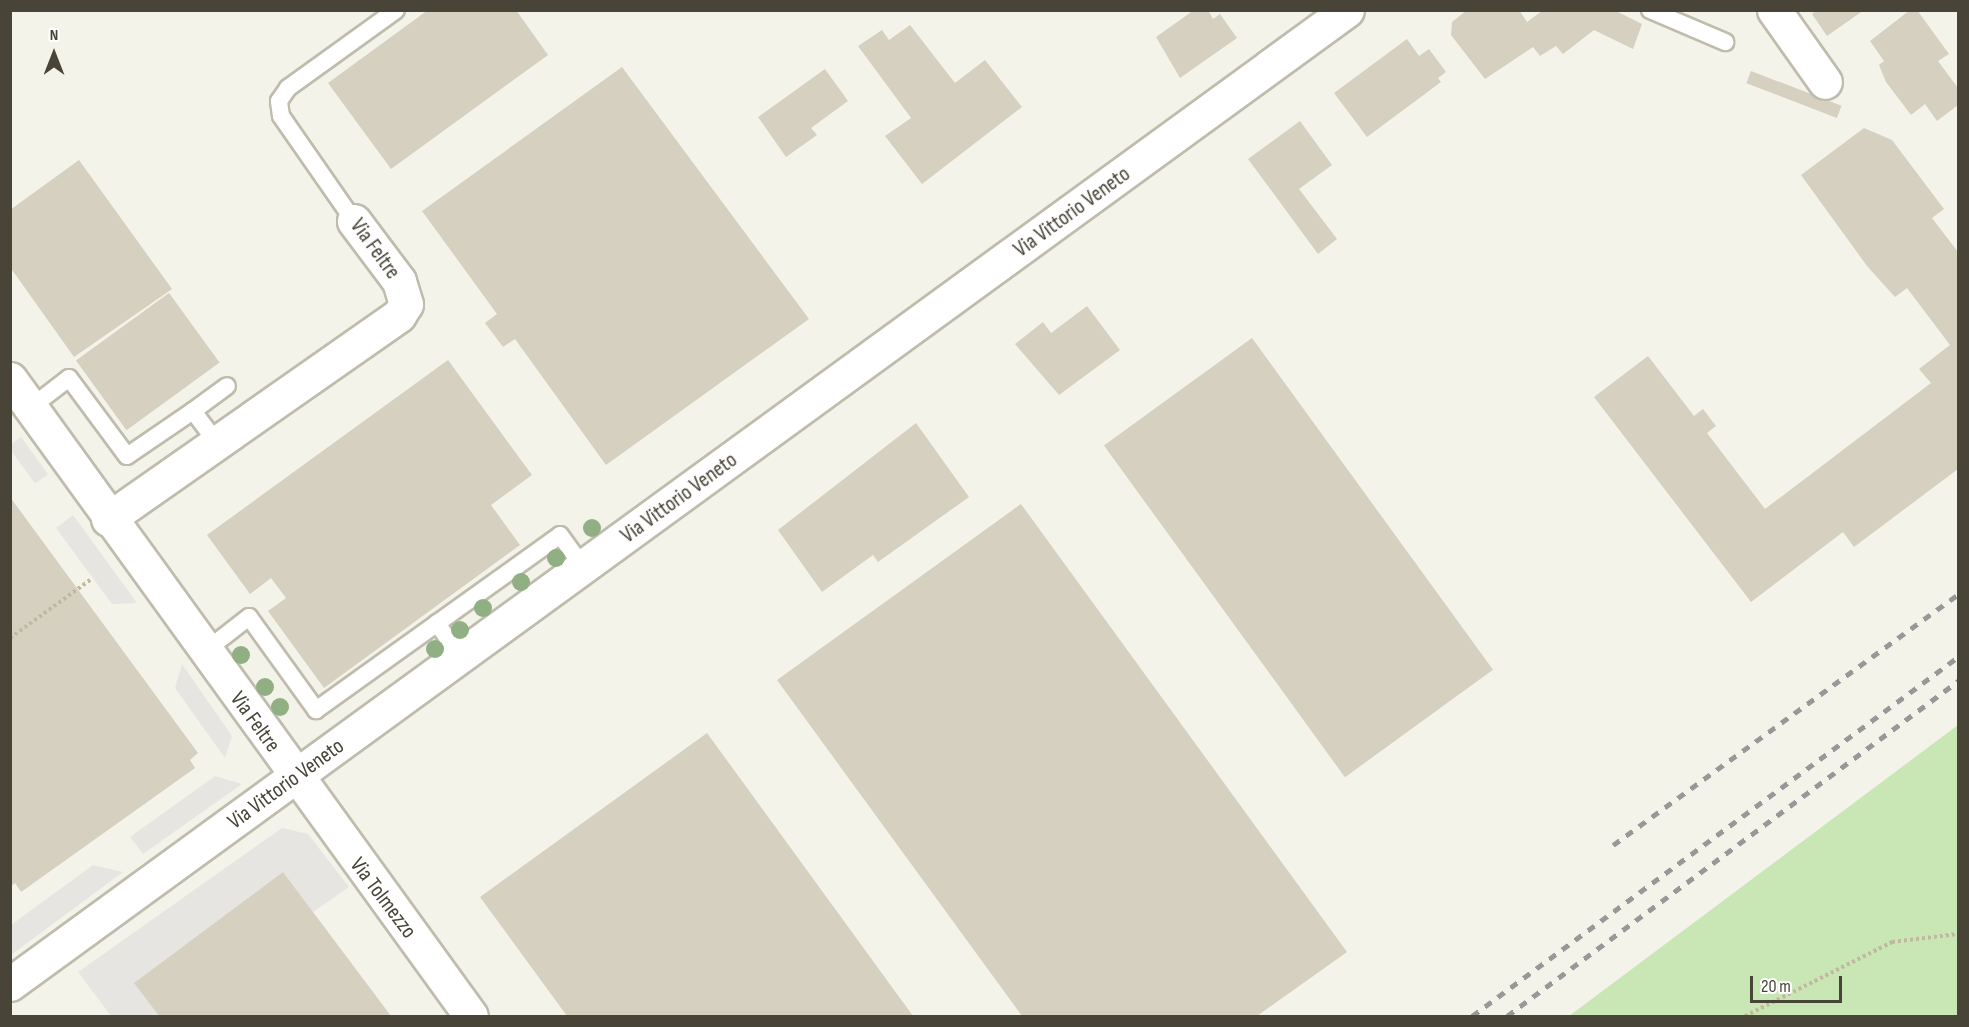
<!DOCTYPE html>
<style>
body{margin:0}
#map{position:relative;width:1969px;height:1027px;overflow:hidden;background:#f4f3ea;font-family:"Sofia Sans Condensed",sans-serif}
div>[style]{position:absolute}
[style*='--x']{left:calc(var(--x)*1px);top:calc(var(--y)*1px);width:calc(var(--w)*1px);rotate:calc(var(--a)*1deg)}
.green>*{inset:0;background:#c9e6b5}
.parking>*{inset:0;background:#e6e5e1;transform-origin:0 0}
.building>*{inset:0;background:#d5d0c0;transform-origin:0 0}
.path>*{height:4px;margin-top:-2px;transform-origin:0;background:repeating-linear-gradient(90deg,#c1b99f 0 3px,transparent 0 6px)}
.roads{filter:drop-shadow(2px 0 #bfbcad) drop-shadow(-2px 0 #bfbcad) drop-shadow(0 2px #bfbcad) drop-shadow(0 -2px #bfbcad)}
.service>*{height:16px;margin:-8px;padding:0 8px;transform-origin:8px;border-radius:8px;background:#fff}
.minor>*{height:33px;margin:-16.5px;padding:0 16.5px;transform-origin:16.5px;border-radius:16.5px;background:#fff}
.rail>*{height:4.5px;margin-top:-2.25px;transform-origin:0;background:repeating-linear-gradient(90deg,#989898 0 8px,transparent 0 16px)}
.trees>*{width:18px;height:18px;margin:-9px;border-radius:50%;background:#90af82}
span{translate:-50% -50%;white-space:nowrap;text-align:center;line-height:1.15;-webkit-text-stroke:6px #fff;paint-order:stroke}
.street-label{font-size:22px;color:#484438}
.frame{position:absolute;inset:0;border:12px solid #484438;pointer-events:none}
.north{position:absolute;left:24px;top:24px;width:60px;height:60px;-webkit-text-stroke:4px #fff;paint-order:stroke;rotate:0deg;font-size:16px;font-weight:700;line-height:24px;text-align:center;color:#484438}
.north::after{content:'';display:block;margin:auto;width:21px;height:27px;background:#484438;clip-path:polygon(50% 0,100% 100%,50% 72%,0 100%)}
.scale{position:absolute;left:1750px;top:976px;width:92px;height:27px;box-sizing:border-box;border:3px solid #484438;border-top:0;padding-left:8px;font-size:18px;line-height:21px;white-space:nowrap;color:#484438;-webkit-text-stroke:4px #fff;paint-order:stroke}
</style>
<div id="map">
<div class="green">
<div style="clip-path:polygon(1958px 725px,1958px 1016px,1569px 1016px)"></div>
</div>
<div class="parking">
<div style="left:21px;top:437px;width:46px;height:16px;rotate:54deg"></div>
<div style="clip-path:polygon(73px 515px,137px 603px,112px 604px,56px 528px)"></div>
<div style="clip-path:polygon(182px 664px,232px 736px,225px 758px,175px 688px)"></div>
<div style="clip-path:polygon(215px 776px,242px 784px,143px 854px,130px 837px)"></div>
<div style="clip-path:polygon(282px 828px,308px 834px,349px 887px,313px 912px,283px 872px,134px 983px,159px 1016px,111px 1016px,78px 972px)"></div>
<div style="clip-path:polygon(93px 865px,123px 872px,11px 955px,11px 925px)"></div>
</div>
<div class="building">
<div style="clip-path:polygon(428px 10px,516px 10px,548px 55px,391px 169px,328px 83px)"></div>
<div style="clip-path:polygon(1194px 10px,1208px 10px,1213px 19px,1220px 14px,1237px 38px,1180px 78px,1156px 37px)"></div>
<div style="clip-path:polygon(1467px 10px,1519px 10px,1527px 22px,1543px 10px,1614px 10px,1642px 24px,1633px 49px,1594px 30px,1563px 54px,1556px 46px,1540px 56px,1533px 47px,1485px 79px,1451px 35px,1452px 22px)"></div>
<div style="clip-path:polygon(1817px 10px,1864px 10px,1827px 36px,1812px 14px)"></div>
<div style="clip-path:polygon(1910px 10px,1917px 10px,1949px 54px,1938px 61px,1958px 88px,1958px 105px,1937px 121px,1925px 104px,1911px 115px,1886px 82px,1879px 65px,1884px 61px,1870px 41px)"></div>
<div style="clip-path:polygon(910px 25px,955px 83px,985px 60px,1022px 107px,922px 184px,885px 136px,911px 118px,858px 46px,882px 30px,889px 40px)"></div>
<div style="clip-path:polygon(1407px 39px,1419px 56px,1429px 49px,1446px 72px,1438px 78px,1441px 82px,1367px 137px,1334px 93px)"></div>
<div style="clip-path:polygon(622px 67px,809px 319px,606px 465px,515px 339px,503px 347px,485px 323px,497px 314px,422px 211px)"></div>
<div style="clip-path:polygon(825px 69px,848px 101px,811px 128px,817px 135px,786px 157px,758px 117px)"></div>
<div style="left:1751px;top:71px;width:97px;height:13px;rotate:21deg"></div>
<div style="clip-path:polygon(1300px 121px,1332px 165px,1299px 189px,1337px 239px,1318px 254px,1248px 159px)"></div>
<div style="clip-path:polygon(1864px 128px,1892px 140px,1944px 209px,1932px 218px,1958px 252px,1958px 469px,1854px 547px,1843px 532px,1751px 602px,1594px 397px,1648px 356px,1694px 416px,1703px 409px,1716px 426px,1707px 433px,1765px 509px,1931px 383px,1919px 369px,1950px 345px,1907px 288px,1895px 297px,1867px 266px,1801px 175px)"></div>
<div style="clip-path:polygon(79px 160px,172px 289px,74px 357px,10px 267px,10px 210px)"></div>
<div style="left:169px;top:293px;width:86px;height:115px;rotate:54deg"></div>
<div style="clip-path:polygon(1087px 306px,1120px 350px,1059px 395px,1015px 344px,1043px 322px,1051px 333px)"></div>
<div style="left:1252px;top:338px;width:410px;height:183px;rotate:54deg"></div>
<div style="clip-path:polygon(448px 360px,532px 475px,491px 505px,520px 545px,324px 688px,268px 611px,286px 598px,271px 578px,250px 594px,207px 535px)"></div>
<div style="clip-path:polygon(916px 423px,969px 497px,878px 562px,873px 555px,822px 592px,778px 530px)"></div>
<div style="clip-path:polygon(10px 497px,198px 753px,190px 760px,195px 768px,21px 892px,15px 883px,10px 887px)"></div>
<div style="clip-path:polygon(1021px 504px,1347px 952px,1257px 1016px,1022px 1016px,777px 680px)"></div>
<div style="clip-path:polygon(707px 733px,913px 1016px,567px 1016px,480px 897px)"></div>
<div style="clip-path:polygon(283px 872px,391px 1016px,159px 1016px,134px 983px)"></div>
</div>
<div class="path">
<div style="--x:10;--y:638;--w:99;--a:-35.9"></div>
<div style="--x:1745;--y:1016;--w:165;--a:-26.7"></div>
<div style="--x:1892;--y:942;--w:66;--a:-6.9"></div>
</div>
<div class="roads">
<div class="service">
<div style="--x:1650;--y:10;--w:82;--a:23.1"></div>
<div style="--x:354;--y:221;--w:128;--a:-124.8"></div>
<div style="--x:281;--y:116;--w:15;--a:-98"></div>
<div style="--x:279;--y:101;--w:16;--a:-55"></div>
<div style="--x:288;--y:88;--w:133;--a:-35.8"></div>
<div style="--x:30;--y:408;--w:49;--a:-37.6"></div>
<div style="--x:69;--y:378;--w:97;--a:53.4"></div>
<div style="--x:127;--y:456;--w:80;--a:-34.3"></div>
<div style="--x:193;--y:411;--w:40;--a:53"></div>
<div style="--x:193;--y:411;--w:42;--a:-36.3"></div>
<div style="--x:437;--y:623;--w:41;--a:55.9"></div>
<div style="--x:204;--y:652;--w:57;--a:-37.9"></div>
<div style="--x:249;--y:617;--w:115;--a:54.2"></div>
<div style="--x:316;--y:710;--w:300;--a:-35.6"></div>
<div style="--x:560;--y:535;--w:41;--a:54"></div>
</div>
<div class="minor">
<div style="--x:1774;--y:10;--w:88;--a:54.7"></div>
<div style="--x:10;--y:379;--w:786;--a:54.11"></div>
<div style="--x:108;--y:519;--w:355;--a:-35"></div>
<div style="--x:399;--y:315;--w:13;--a:-58"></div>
<div style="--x:406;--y:304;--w:24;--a:-107"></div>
<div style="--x:399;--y:281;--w:75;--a:-126.9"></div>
<div style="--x:10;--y:984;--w:1654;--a:-36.07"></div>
</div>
</div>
<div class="rail">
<div style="--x:1613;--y:845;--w:427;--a:-36"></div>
<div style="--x:1472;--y:1016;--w:604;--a:-36.45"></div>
<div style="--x:1507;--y:1016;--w:562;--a:-36.6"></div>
</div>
<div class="trees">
<div style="left:592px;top:528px"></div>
<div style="left:556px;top:558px"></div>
<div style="left:521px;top:582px"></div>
<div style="left:483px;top:608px"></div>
<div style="left:460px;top:630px"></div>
<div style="left:435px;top:649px"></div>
<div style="left:241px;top:655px"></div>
<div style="left:265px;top:687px"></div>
<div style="left:280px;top:707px"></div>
</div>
<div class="street-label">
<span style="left:1072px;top:212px;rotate:-36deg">Via Vittorio Veneto</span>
<span style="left:375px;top:249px;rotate:54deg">Via Feltre</span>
<span style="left:679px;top:498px;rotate:-36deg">Via Vittorio Veneto</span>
<span style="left:255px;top:722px;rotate:54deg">Via Feltre</span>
<span style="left:286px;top:784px;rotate:-36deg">Via Vittorio Veneto</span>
<span style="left:383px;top:898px;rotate:53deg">Via Tolmezzo</span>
</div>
<div class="frame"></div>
<div class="north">N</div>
<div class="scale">20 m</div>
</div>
